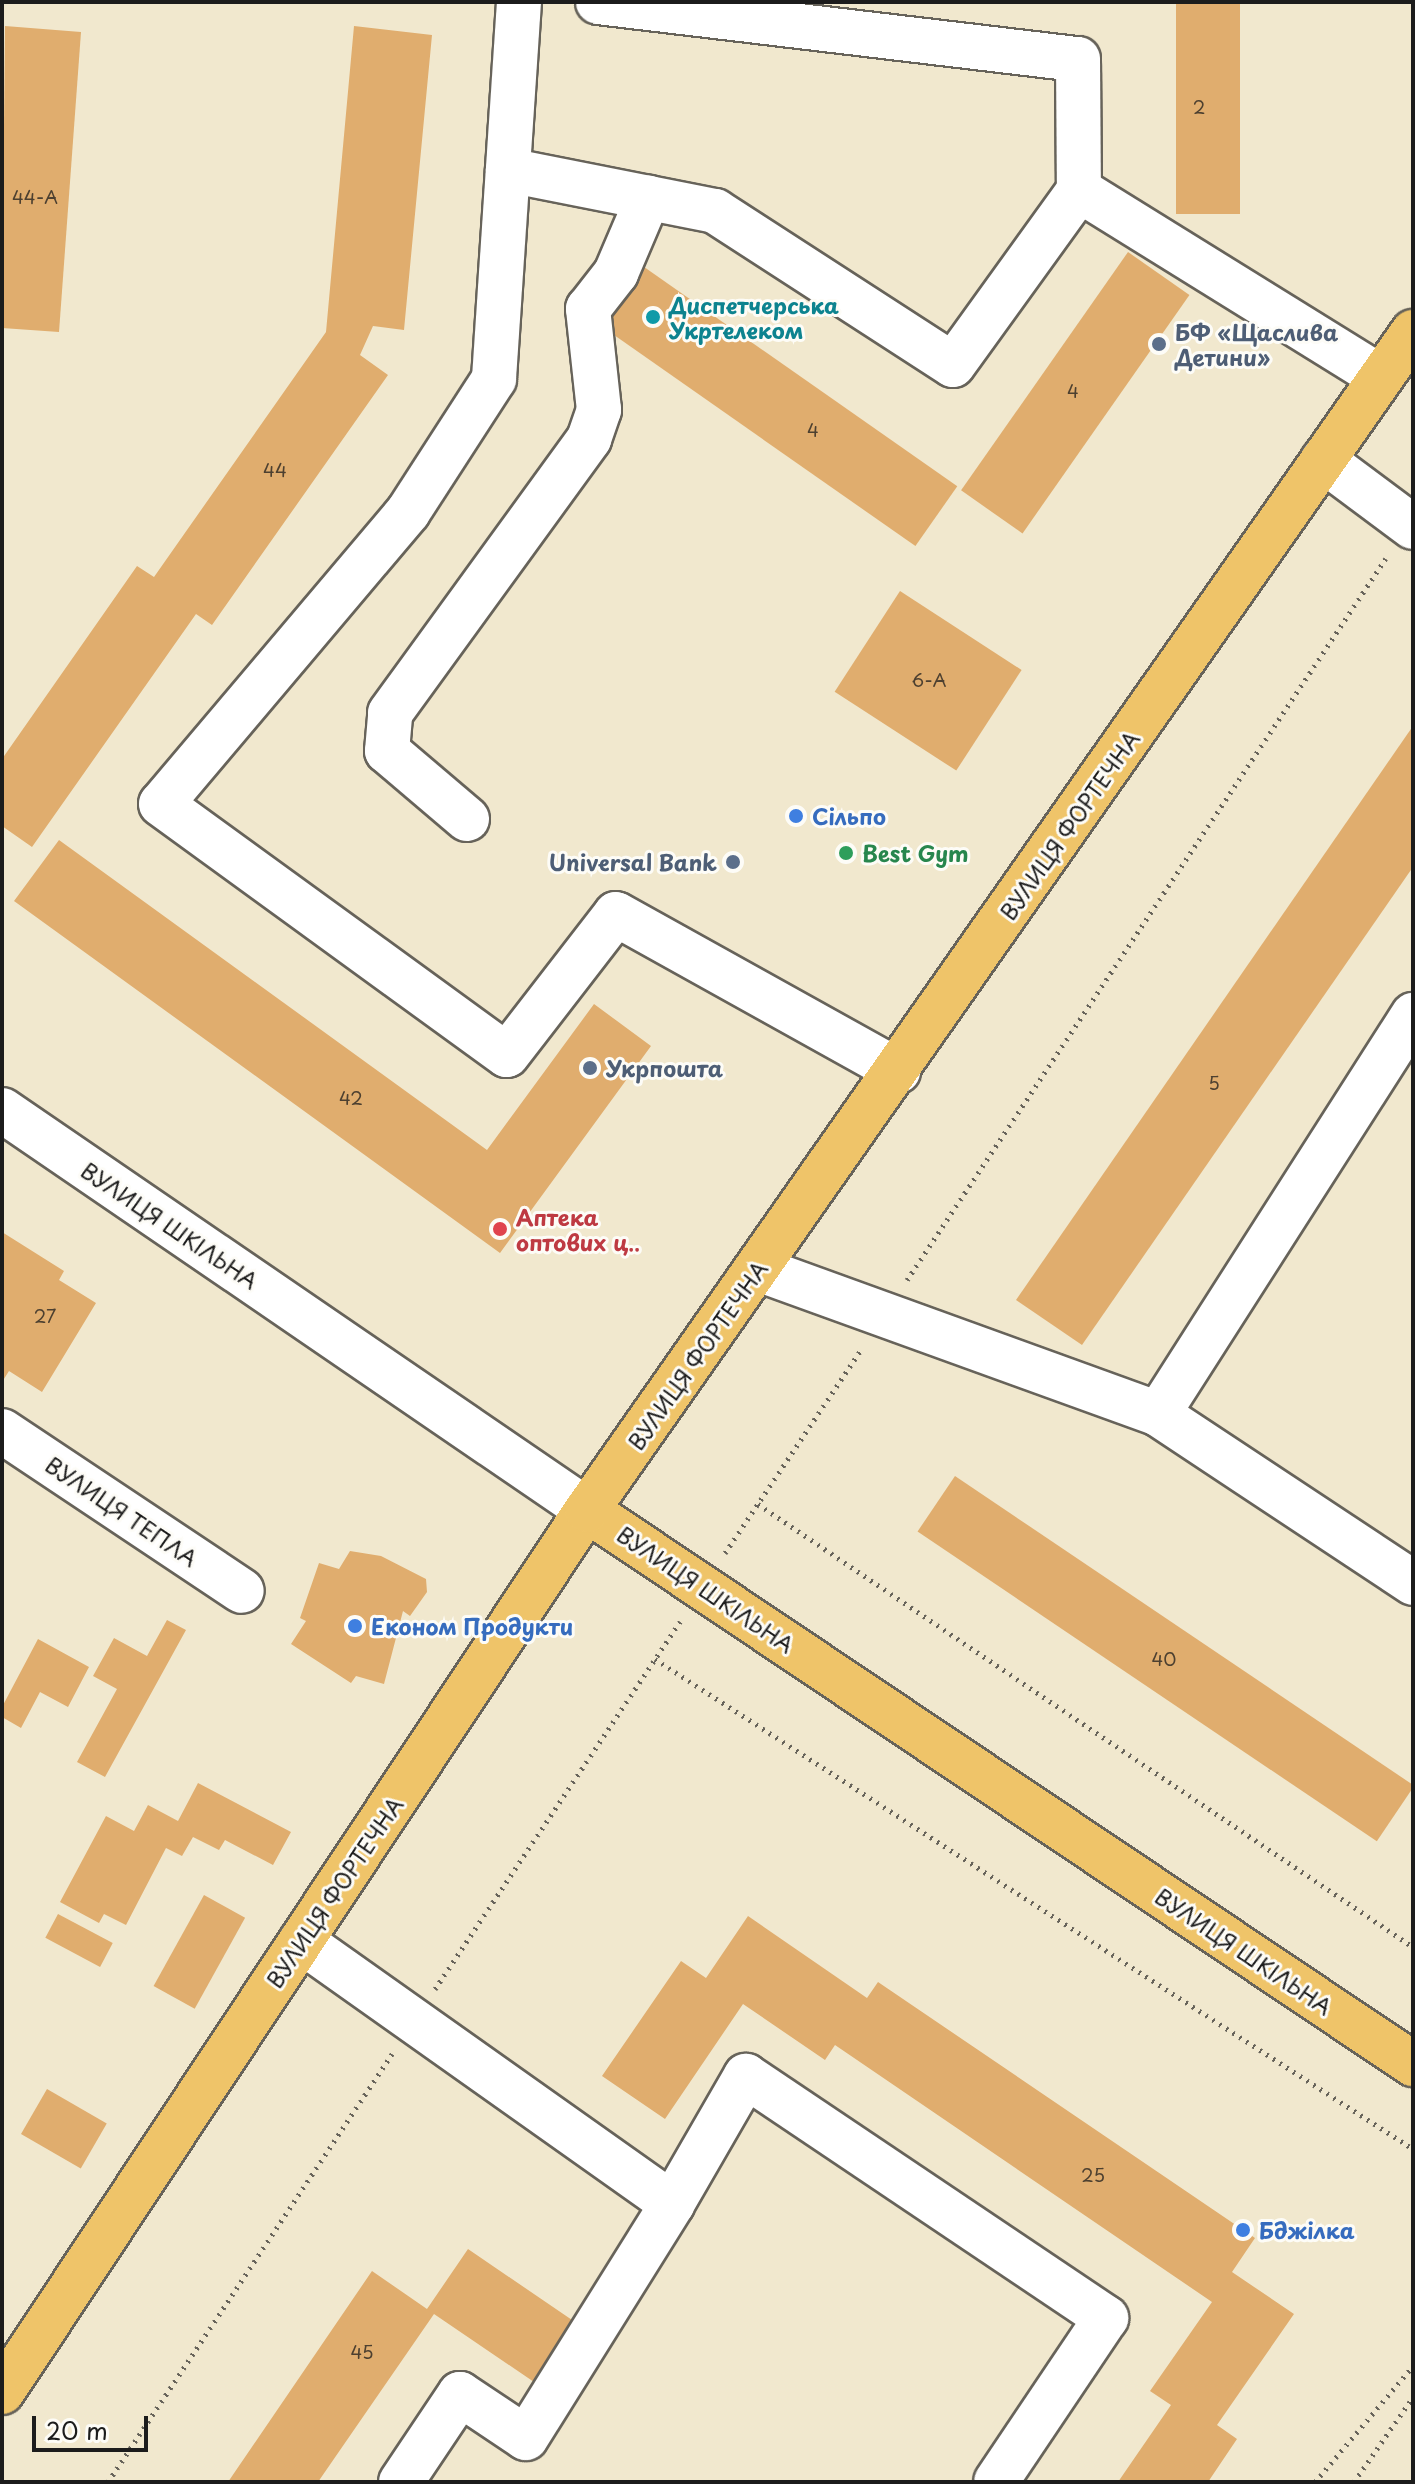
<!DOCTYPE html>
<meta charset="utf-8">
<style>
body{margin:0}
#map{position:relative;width:1415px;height:2484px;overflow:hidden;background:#f1e8ce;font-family:"Playpen Sans",sans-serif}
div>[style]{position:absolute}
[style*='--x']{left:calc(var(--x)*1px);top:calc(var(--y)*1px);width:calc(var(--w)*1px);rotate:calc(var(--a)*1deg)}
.building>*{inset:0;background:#e0ad6e;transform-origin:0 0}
.path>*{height:5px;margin-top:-2.5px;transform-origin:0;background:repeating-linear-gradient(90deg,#67635a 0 2px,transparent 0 8px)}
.roads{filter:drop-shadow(2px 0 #67635a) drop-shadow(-2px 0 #67635a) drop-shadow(0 2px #67635a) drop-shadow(0 -2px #67635a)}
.minor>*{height:44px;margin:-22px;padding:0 22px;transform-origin:22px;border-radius:22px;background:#fff}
.major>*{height:44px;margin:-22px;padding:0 22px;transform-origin:22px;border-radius:22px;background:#efc469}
.dots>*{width:22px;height:22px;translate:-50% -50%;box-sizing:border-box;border:4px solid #fdfcf7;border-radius:50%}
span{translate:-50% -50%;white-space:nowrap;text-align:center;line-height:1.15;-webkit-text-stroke:6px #fdfcf7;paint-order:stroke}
.number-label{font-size:18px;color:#4d4030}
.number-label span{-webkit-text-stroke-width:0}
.culture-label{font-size:22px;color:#0d838f;font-weight:700}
.left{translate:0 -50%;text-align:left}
.service-label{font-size:22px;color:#4e5e75;font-weight:700}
.right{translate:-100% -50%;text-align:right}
.shop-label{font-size:22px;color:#366cbe;font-weight:700}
.street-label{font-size:22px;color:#1c1c1c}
.leisure-label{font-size:22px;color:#27864d;font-weight:700}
.health-label{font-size:22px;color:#be3a42;font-weight:700}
.frame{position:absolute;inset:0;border:4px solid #1c1c1c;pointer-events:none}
.scale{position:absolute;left:32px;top:2416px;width:116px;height:36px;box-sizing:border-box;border:4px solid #1c1c1c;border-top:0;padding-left:10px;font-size:24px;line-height:28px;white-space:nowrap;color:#1c1c1c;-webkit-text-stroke:6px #fdfcf7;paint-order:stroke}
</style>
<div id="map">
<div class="building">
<div style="left:1176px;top:2px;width:64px;height:212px"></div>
<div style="clip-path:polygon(5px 26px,81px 32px,59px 332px,2px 328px)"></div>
<div style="clip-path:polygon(354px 26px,432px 35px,404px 330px,373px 326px,360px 355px,388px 375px,212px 625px,196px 614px,32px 847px,2px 826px,2px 759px,137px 566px,154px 577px,326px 332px)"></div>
<div style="left:1128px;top:252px;width:75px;height:291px;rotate:35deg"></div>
<div style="left:637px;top:262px;width:391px;height:73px;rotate:35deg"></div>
<div style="left:900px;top:591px;width:145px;height:120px;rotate:33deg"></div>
<div style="clip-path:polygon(1413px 726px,1413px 867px,1082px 1345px,1016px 1300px)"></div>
<div style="clip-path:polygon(59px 840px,487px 1150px,594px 1004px,651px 1046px,500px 1253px,14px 901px)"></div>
<div style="clip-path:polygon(2px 1232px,64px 1271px,59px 1280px,96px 1303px,42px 1392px,9px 1371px,2px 1382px)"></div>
<div style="left:955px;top:1476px;width:554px;height:67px;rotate:34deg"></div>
<div style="clip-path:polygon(350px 1551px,381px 1556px,426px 1579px,427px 1592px,410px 1616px,403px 1611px,384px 1684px,356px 1676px,351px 1683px,291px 1644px,306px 1621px,300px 1618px,319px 1563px,339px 1569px)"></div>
<div style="clip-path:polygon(167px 1620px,186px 1630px,105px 1777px,77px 1762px,117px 1689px,93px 1676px,114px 1638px,147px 1656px)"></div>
<div style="clip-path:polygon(38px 1639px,89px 1667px,68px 1707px,40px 1692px,21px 1728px,2px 1717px,2px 1707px)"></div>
<div style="clip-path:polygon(198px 1783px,291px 1832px,273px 1865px,225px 1840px,219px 1850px,193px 1837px,182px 1856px,166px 1848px,126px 1925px,104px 1914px,99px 1923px,60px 1902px,106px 1816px,134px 1831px,148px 1805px,178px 1821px)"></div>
<div style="left:204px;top:1895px;width:47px;height:104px;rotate:29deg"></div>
<div style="left:58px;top:1914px;width:62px;height:27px;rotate:28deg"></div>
<div style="clip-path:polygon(748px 1916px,867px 1998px,878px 1982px,1255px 2238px,1232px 2272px,1294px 2314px,1217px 2425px,1237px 2439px,1208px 2482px,1118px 2482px,1171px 2405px,1150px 2391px,1212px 2302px,835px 2045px,825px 2060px,743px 2004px,665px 2119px,602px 2076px,681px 1961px,706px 1978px)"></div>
<div style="left:47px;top:2089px;width:69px;height:52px;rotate:30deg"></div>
<div style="clip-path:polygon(468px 2249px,575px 2322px,534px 2382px,434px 2314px,318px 2482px,228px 2482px,372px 2271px,427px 2309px)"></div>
</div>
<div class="path">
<div style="--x:907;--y:1280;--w:866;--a:-56.44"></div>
<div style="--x:758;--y:1504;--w:791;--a:34.07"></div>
<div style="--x:725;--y:1553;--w:247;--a:-56.2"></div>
<div style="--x:655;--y:1659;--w:903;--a:32.88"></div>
<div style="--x:435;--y:1989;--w:442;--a:-56.3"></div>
<div style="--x:108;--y:2482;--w:514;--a:-56.43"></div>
<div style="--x:1315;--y:2482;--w:152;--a:-49.8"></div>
<div style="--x:1354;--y:2482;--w:103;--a:-55.2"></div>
</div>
<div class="roads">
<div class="minor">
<div style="--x:519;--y:2;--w:378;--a:93.8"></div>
<div style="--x:494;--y:379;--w:158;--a:122.9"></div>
<div style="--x:408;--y:512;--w:382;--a:130.2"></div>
<div style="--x:161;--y:804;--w:427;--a:36"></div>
<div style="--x:507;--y:1055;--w:178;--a:-52.3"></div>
<div style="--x:616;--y:914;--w:323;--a:29.1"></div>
<div style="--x:598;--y:2;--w:483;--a:6.8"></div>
<div style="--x:1078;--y:59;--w:131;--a:89.6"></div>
<div style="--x:1079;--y:190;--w:355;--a:31.8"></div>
<div style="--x:508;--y:170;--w:211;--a:11.2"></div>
<div style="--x:715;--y:211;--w:283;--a:32.9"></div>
<div style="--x:953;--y:365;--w:216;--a:-54.2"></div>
<div style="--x:1323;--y:460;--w:112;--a:36.7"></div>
<div style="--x:467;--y:819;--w:105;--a:-139.6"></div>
<div style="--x:387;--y:751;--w:38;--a:-85"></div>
<div style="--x:390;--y:713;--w:339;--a:-54"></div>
<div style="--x:589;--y:439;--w:31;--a:-71"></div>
<div style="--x:599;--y:410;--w:102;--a:-96.2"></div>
<div style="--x:588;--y:309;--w:46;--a:-52.1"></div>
<div style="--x:616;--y:273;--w:82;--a:-66.9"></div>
<div style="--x:2;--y:1110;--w:709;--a:34.36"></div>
<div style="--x:758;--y:1269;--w:425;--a:19.9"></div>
<div style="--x:1158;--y:1414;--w:306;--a:33.5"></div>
<div style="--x:1158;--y:1414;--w:474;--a:-57.4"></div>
<div style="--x:2;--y:1431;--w:288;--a:33.7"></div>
<div style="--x:301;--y:1941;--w:455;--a:35.3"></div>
<div style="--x:672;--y:2204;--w:148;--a:-60"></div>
<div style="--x:746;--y:2076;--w:434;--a:33.9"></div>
<div style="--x:1106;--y:2318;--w:197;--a:123.9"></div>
<div style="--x:401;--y:2482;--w:106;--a:-56.2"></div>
<div style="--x:460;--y:2394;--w:79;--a:33.7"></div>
<div style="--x:526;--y:2438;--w:276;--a:-58"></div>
</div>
<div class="major">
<div style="--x:587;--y:1510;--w:995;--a:33.85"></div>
<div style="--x:2;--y:2392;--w:1058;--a:-56.45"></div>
<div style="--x:587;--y:1510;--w:1439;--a:-54.96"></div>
</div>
</div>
<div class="dots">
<div style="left:653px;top:317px;background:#0f9aa8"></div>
<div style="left:1159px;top:344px;background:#5c6f8a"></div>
<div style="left:796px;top:816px;background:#3f7fe0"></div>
<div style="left:846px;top:853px;background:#2e9e5b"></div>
<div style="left:733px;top:862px;background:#5c6f8a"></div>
<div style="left:590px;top:1068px;background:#5c6f8a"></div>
<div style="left:500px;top:1229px;background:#e0444e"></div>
<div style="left:355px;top:1626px;background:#3f7fe0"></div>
<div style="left:1243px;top:2230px;background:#3f7fe0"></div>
</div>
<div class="number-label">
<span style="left:1199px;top:107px">2</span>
<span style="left:35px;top:197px">44-А</span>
<span style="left:1073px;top:391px">4</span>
<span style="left:813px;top:430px">4</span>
<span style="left:275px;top:470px">44</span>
<span style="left:929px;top:680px">6-А</span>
<span style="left:1214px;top:1083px">5</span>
<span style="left:351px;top:1098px">42</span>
<span style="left:45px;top:1316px">27</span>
<span style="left:1164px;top:1659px">40</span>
<span style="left:1093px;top:2175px">25</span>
<span style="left:362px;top:2352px">45</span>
</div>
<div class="culture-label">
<span class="left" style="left:669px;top:317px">Диспетчерська<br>Укртелеком</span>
</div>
<div class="service-label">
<span class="left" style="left:1175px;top:344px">БФ «Щаслива<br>Детини»</span>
<span class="right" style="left:717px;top:862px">Universal Bank</span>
<span class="left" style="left:606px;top:1068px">Укрпошта</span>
</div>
<div class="shop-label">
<span class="left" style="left:812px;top:816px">Сільпо</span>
<span class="left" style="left:371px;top:1626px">Економ Продукти</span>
<span class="left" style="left:1259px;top:2230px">Бджілка</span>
</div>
<div class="street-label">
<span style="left:1069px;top:825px;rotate:-55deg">ВУЛИЦЯ ФОРТЕЧНА</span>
<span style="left:170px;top:1225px;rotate:34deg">ВУЛИЦЯ ШКІЛЬНА</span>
<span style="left:697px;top:1355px;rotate:-55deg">ВУЛИЦЯ ФОРТЕЧНА</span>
<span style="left:122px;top:1511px;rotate:34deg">ВУЛИЦЯ ТЕПЛА</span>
<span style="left:706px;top:1589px;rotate:34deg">ВУЛИЦЯ ШКІЛЬНА</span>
<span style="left:334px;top:1892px;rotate:-56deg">ВУЛИЦЯ ФОРТЕЧНА</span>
<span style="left:1244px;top:1951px;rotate:34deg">ВУЛИЦЯ ШКІЛЬНА</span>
</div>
<div class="leisure-label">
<span class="left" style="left:862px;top:853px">Best Gym</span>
</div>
<div class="health-label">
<span class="left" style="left:516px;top:1229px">Аптека<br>оптових ц‥</span>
</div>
<div class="frame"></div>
<div class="scale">20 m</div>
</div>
